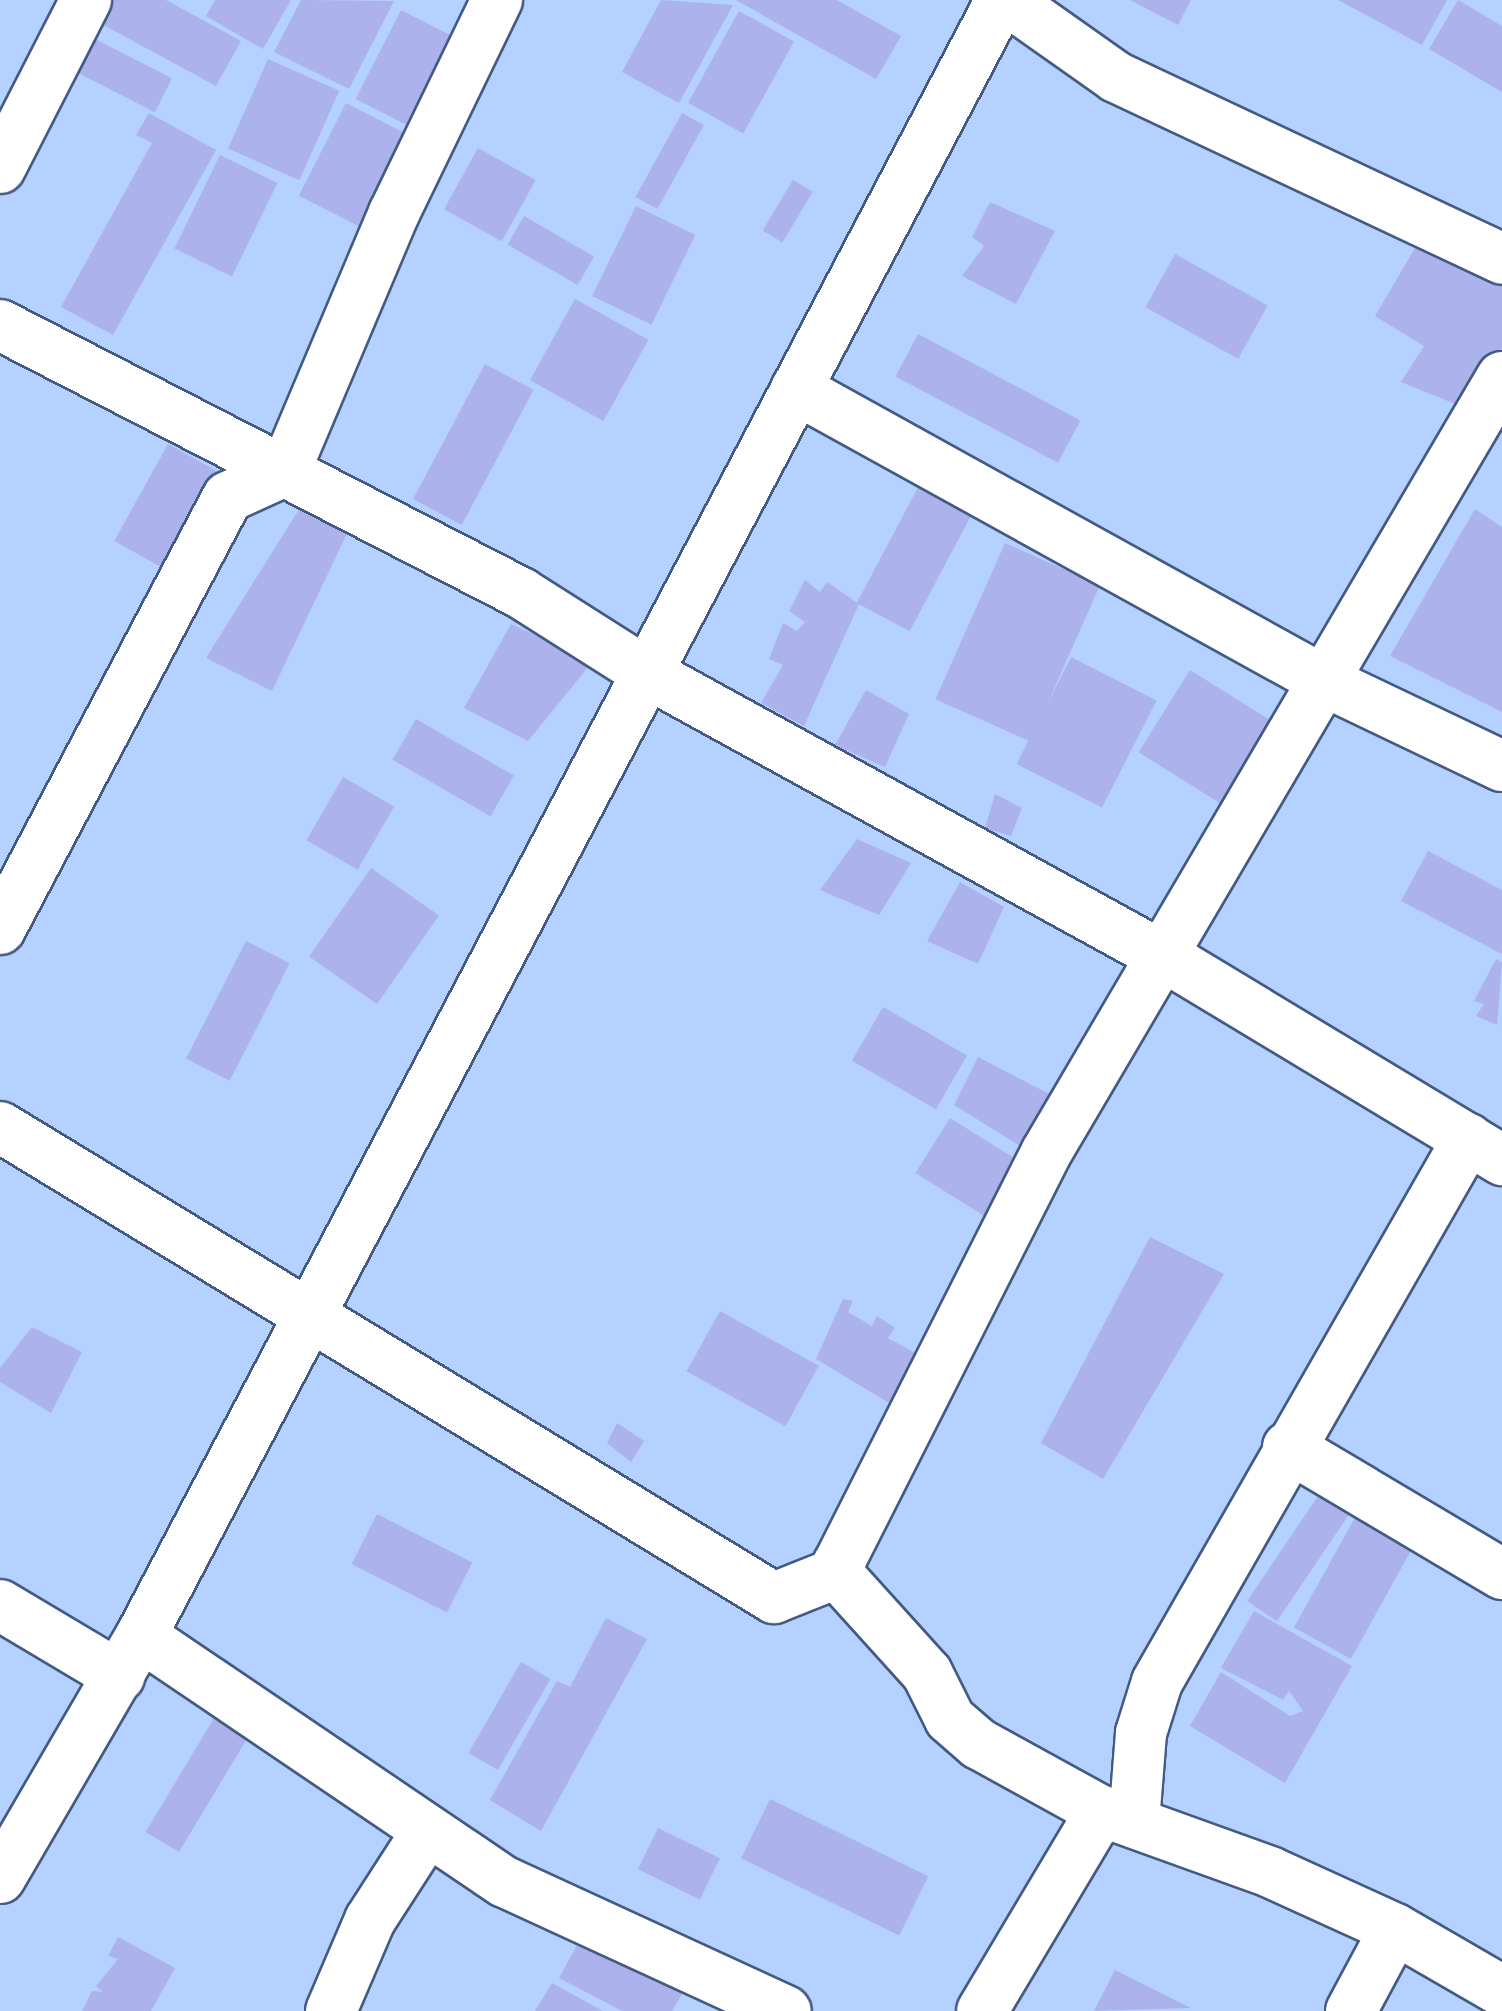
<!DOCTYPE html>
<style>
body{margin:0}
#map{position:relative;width:1502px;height:2011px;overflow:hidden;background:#b5d1ff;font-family:Montserrat,sans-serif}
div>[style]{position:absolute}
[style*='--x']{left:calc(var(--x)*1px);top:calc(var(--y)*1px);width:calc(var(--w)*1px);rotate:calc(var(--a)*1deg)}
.building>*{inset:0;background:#acb2eb;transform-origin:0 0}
.roads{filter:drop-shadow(2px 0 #435b82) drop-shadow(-2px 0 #435b82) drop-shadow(0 2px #435b82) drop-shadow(0 -2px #435b82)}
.minor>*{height:50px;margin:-25px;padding:0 25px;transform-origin:25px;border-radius:25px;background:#fff}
span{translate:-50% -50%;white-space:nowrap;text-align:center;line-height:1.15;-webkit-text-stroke:8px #cddefa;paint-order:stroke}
</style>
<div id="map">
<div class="building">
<div style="clip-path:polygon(110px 0,166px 0,241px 41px,216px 86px,98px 22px)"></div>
<div style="clip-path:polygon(215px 0,291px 0,263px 49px,206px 16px)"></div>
<div style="clip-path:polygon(301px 0,394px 1px,349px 89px,274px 52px)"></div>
<div style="clip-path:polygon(661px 0,733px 5px,679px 103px,622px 72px)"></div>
<div style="clip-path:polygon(736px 0,837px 0,901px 36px,876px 79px)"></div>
<div style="clip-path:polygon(1130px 0,1191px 0,1178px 25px)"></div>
<div style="clip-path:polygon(1338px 0,1447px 0,1422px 45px)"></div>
<div style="clip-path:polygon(1458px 0,1502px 26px,1502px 92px,1429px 49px)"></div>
<div style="left:401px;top:10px;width:65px;height:100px;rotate:27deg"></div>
<div style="left:739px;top:11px;width:63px;height:105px;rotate:29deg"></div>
<div style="left:91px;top:37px;width:91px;height:38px;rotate:27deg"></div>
<div style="left:268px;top:59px;width:78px;height:98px;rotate:24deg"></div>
<div style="left:346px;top:103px;width:67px;height:104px;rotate:27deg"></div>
<div style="clip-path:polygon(149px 113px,216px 150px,113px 335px,61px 307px,152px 143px,136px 135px)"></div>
<div style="left:682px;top:113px;width:25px;height:96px;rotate:29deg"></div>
<div style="left:478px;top:148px;width:66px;height:70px;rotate:29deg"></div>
<div style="left:220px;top:155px;width:64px;height:104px;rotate:26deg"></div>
<div style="left:793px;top:180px;width:23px;height:59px;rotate:31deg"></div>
<div style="clip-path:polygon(990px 202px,1055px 231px,1016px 304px,962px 276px,984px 246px,972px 237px)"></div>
<div style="left:636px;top:206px;width:66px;height:100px;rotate:26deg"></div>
<div style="left:524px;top:216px;width:81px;height:33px;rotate:30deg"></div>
<div style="clip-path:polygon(1424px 233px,1502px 278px,1502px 348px,1475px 412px,1401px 382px,1424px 346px,1375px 316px)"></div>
<div style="left:1175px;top:254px;width:106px;height:61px;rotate:29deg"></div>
<div style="left:575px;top:299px;width:84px;height:93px;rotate:29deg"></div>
<div style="left:918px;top:334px;width:184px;height:48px;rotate:28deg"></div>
<div style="left:485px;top:364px;width:55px;height:153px;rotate:28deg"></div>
<div style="left:168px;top:444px;width:64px;height:111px;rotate:29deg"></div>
<div style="left:921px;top:482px;width:60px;height:137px;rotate:28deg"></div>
<div style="clip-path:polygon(308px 495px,353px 521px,272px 691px,206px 658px)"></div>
<div style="clip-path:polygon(1475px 509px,1502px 527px,1502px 712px,1390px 656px)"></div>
<div style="left:1005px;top:543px;width:104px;height:171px;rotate:24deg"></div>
<div style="clip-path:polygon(805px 580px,820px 592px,827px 582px,859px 604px,804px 726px,761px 703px,783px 665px,769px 659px,783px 623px,797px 631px,805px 622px,789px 611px)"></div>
<div style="clip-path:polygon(511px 624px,593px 661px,528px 741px,464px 708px)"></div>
<div style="left:1071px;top:657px;width:96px;height:120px;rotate:27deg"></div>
<div style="left:1190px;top:670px;width:113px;height:97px;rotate:32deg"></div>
<div style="clip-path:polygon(866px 690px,909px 714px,885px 767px,835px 745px)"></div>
<div style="left:416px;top:719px;width:113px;height:47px;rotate:30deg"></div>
<div style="left:343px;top:777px;width:59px;height:73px;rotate:30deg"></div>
<div style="clip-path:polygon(995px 794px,1022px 808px,1011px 836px,985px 828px)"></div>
<div style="clip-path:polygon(857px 839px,911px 863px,879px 915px,820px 890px)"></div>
<div style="clip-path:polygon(1428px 851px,1502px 890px,1502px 954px,1401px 901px)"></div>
<div style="left:371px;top:868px;width:83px;height:108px;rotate:35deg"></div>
<div style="clip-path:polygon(960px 882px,1004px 907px,978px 964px,927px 941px)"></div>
<div style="left:246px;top:941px;width:49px;height:132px;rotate:27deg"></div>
<div style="clip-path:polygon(1496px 959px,1502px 962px,1497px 1025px,1476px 1016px,1484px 1004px,1474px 1001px)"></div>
<div style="left:883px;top:1007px;width:97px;height:62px;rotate:30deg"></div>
<div style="clip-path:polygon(978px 1057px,1067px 1103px,1033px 1154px,954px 1105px)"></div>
<div style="left:950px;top:1118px;width:89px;height:65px;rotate:32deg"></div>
<div style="clip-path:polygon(1150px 1237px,1224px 1274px,1103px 1479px,1041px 1443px)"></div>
<div style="clip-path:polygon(843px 1299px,853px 1301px,848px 1312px,872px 1326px,877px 1316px,895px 1328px,888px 1338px,915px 1353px,922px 1343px,899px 1409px,816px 1359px)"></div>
<div style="left:720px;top:1311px;width:113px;height:69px;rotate:29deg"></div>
<div style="clip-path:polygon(32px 1327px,82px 1352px,51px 1413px,0 1382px,0 1368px)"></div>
<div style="clip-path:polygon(617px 1423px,644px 1441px,631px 1462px,607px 1443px)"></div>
<div style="left:1322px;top:1490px;width:36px;height:134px;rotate:34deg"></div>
<div style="left:1358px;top:1512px;width:65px;height:132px;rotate:29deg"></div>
<div style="left:377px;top:1514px;width:107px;height:56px;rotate:27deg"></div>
<div style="clip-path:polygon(1254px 1611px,1352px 1666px,1285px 1783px,1190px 1726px,1221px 1672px,1290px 1716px,1303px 1711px,1289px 1691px,1283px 1700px,1221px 1668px)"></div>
<div style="clip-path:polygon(606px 1618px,647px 1639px,541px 1831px,490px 1800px,557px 1681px,570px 1687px)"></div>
<div style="left:521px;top:1662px;width:34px;height:105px;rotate:30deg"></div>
<div style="left:214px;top:1718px;width:39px;height:133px;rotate:31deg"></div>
<div style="left:770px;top:1799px;width:176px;height:66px;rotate:26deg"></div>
<div style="left:658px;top:1828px;width:69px;height:46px;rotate:26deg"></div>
<div style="clip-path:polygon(583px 1934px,684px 1991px,672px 2011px,622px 2011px,559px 1978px)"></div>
<div style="clip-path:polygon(118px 1937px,175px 1968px,151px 2011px,82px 2011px,92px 1991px,103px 1992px,96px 1986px,118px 1959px,108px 1956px)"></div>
<div style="clip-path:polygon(1115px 1970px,1191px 2008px,1094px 2011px)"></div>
<div style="clip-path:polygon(552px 1983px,603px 2011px,535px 2011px)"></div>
</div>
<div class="roads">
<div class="minor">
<div style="--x:1007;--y:0;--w:133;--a:35.2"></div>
<div style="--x:1116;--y:77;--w:427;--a:25.2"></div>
<div style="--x:0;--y:168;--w:189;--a:-62.9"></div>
<div style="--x:0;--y:325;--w:586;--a:27.22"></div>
<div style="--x:521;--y:593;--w:149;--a:32.4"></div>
<div style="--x:647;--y:673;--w:610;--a:28.79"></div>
<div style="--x:1182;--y:967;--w:374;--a:31.1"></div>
<div style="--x:1502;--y:377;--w:900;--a:120.44"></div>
<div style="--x:1046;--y:1153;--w:461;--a:116.8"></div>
<div style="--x:838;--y:1564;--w:16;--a:75"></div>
<div style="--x:842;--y:1579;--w:127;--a:47.9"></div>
<div style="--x:927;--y:1673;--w:51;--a:63.4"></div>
<div style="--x:950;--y:1719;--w:38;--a:41"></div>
<div style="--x:979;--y:1744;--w:139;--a:28.8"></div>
<div style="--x:1101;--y:1811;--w:180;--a:19.8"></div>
<div style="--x:1270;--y:1872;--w:137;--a:24.5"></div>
<div style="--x:1395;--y:1929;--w:124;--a:30.1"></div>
<div style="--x:796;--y:389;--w:608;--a:28.93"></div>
<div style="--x:1328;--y:683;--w:193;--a:25.5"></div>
<div style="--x:0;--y:929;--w:488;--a:-62.2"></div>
<div style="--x:228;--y:497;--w:63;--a:-24.5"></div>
<div style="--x:285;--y:471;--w:280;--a:-67.1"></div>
<div style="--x:394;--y:213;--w:237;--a:-64.2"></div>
<div style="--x:0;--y:1127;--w:906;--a:31.32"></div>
<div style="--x:774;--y:1598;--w:70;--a:-21.8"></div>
<div style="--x:1288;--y:1447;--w:249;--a:30.7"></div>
<div style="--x:0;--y:1605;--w:139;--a:30.8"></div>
<div style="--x:141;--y:1636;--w:439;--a:34.1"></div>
<div style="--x:505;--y:1882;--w:309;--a:24.7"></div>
<div style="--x:1134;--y:1822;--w:89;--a:-85.5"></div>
<div style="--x:1141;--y:1733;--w:53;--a:-72.6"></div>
<div style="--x:1157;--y:1682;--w:626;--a:-60.2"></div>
<div style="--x:0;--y:1878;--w:280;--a:-59.8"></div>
<div style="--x:141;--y:1636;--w:1848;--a:-62.27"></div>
<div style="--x:331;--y:2011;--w:99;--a:-66.8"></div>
<div style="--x:370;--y:1920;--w:103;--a:-57.2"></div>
<div style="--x:982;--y:2011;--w:233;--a:-59.2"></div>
<div style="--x:1351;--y:2011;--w:93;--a:-61.8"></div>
</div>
</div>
</div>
